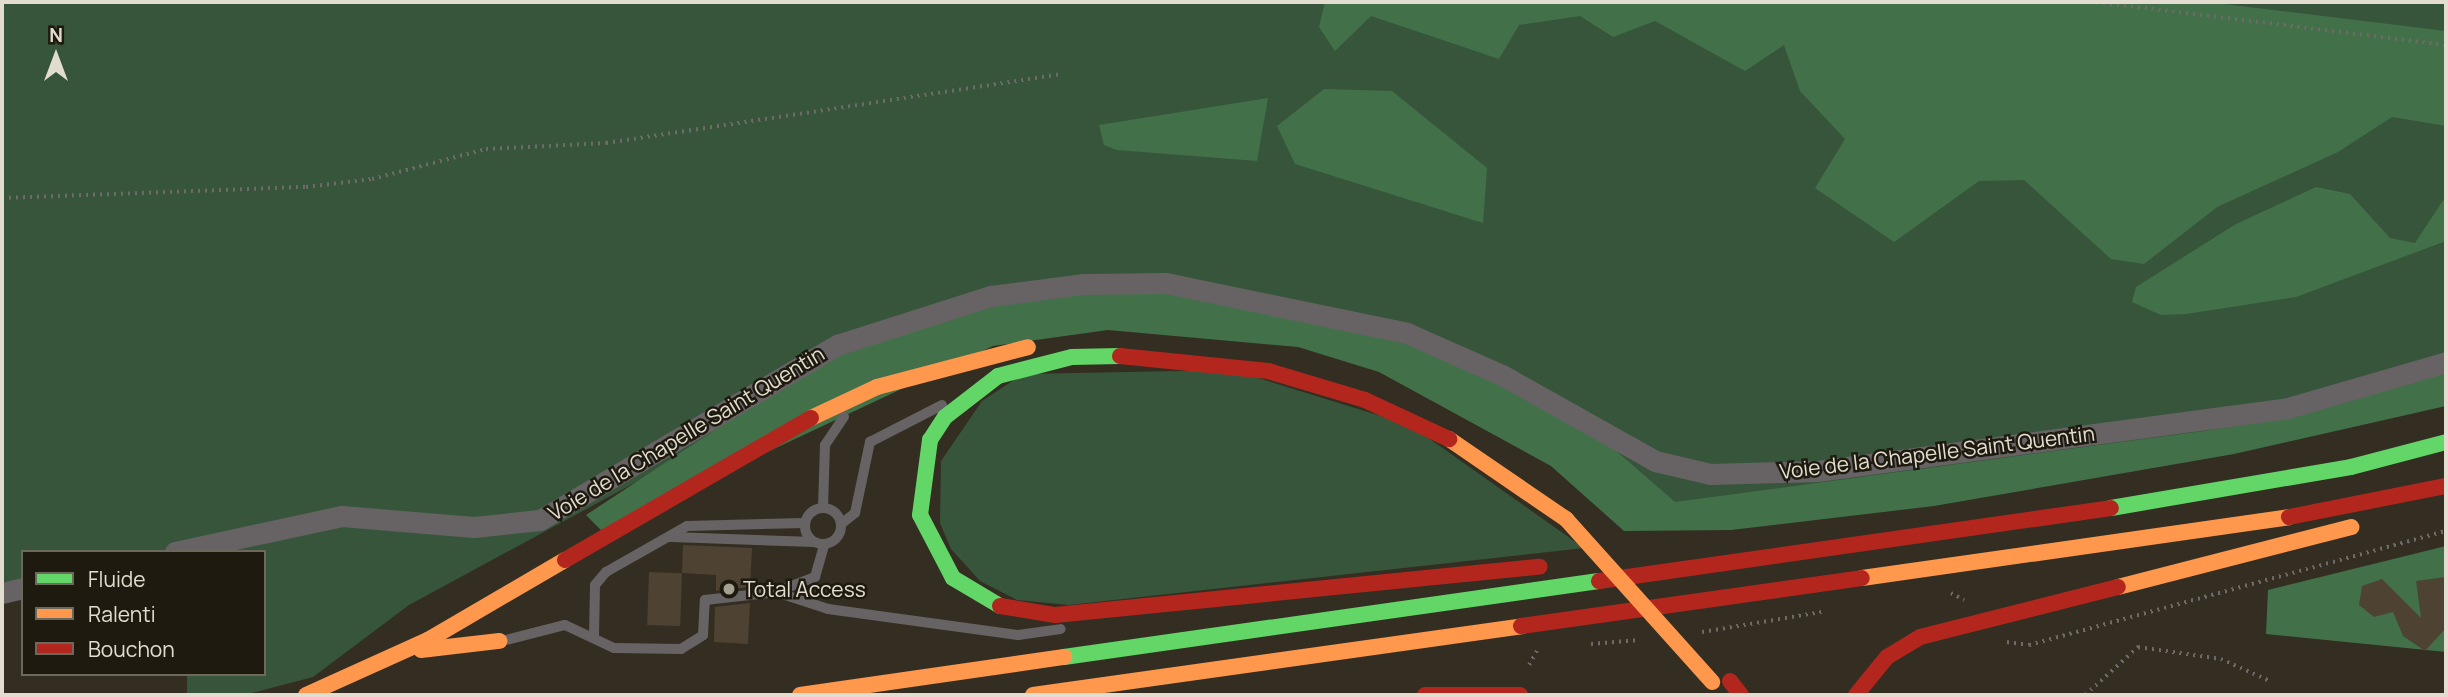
<!DOCTYPE html>
<style>
body{margin:0}
#map{position:relative;width:2448px;height:697px;overflow:hidden;background:#332e21;font-family:Manrope,sans-serif}
div>[style]{position:absolute}
[style*='--x']{left:calc(var(--x)*1px);top:calc(var(--y)*1px);width:calc(var(--w)*1px);rotate:calc(var(--a)*1deg)}
.green>*{inset:0;background:#37553b}
.forest>*{inset:0;background:#427149}
.building>*{inset:0;background:#4e4332;transform-origin:0 0}
.path>*{height:3.5px;margin-top:-1.75px;transform-origin:0;background:repeating-linear-gradient(90deg,#6d6a68 0 2px,transparent 0 7px)}
.lane>*{height:10px;margin:-5px;padding:0 5px;transform-origin:5px;border-radius:5px;background:#676364}
.lane>.ring{margin:-5px;padding:0;box-sizing:content-box;background:none;border:10px solid #676364;border-radius:50%}
.street>*{height:21px;margin:-10.5px;padding:0 10.5px;transform-origin:10.5px;border-radius:10.5px;background:#676364}
.fast>*{height:16px;margin:-8px;padding:0 8px;transform-origin:8px;border-radius:8px;background:#63d668}
.slow>*{height:16px;margin:-8px;padding:0 8px;transform-origin:8px;border-radius:8px;background:#ff974d}
.jam>*{height:16px;margin:-8px;padding:0 8px;transform-origin:8px;border-radius:8px;background:#b3261e}
.slow-bridge>*{height:16px;margin:-8px;padding:0 8px;transform-origin:8px;border-radius:8px;background:#ff974d}
.dots>*{width:19px;height:19px;translate:-50% -50%;box-sizing:border-box;border:4px solid #1e1a10;border-radius:50%}
span{translate:-50% -50%;white-space:nowrap;text-align:center;line-height:1.15;-webkit-text-stroke:5px #1e1a10;paint-order:stroke}
.street-label{font-size:21px;color:#e3ddcf}
.poi-label{font-size:21px;color:#e3ddcf}
.left{translate:0 -50%;text-align:left}
.frame{position:absolute;inset:0;border:4px solid #e3ddcf;pointer-events:none}
.legend{position:absolute;left:21px;top:550px;width:245px;height:126px;box-sizing:border-box;background:#1e1a10;border:2px solid #6d685c;margin:0;padding:9px 12px;list-style:none;font-size:21px;color:#e3ddcf}
.legend li{display:flex;align-items:center;gap:14px;height:35px}
.legend b{width:35px;border:2px solid #6d685c}
.north{position:absolute;left:21px;top:21px;width:70px;height:70px;-webkit-text-stroke:5px #1e1a10;paint-order:stroke;rotate:0deg;font-size:19px;font-weight:700;line-height:28px;text-align:center;color:#e3ddcf}
.north::after{content:'';display:block;margin:auto;width:24px;height:32px;background:#e3ddcf;clip-path:polygon(50% 0,100% 100%,50% 72%,0 100%)}
</style>
<div id="map">
<div class="green">
<div style="clip-path:polygon(2px 2px,2446px 2px,2446px 398px,1649px 517px,1379px 355px,1117px 305px,808px 389px,409px 605px,313px 677px,244px 695px,187px 695px,187px 674px,264px 674px,264px 552px,23px 552px,23px 590px,2px 595px)"></div>
<div style="clip-path:polygon(1232px 370px,1410px 425px,1584px 548px,1069px 605px,1017px 600px,980px 581px,951px 549px,940px 523px,941px 461px,982px 401px,1023px 374px)"></div>
</div>
<div class="forest">
<div style="clip-path:polygon(1325px 2px,2207px 2px,2446px 31px,2446px 126px,2392px 117px,2338px 152px,2217px 207px,2144px 264px,2111px 259px,2024px 180px,1979px 181px,1894px 242px,1815px 188px,1845px 139px,1800px 91px,1784px 45px,1745px 71px,1655px 21px,1613px 37px,1580px 16px,1519px 25px,1499px 59px,1371px 16px,1335px 51px,1319px 27px)"></div>
<div style="clip-path:polygon(1324px 89px,1392px 91px,1487px 168px,1483px 223px,1295px 164px,1277px 126px)"></div>
<div style="clip-path:polygon(1268px 98px,1257px 161px,1117px 150px,1104px 145px,1099px 125px)"></div>
<div style="clip-path:polygon(2316px 187px,2350px 194px,2390px 238px,2415px 243px,2446px 196px,2446px 241px,2296px 297px,2186px 314px,2161px 315px,2132px 302px,2136px 287px,2236px 224px)"></div>
<div style="clip-path:polygon(1184px 293px,1390px 337px,1499px 380px,1607px 443px,1675px 502px,2204px 431px,2307px 413px,2446px 368px,2446px 406px,2234px 454px,1934px 506px,1731px 530px,1624px 531px,1551px 466px,1379px 372px,1298px 347px,1108px 330px,993px 346px,601px 530px,586px 515px,806px 370px,903px 329px,969px 310px,1067px 294px)"></div>
<div style="clip-path:polygon(2446px 546px,2446px 652px,2266px 634px,2268px 590px)"></div>
</div>
<div class="building">
<div style="clip-path:polygon(683px 545px,752px 548px,750px 587px,716px 591px,716px 575px,682px 573px)"></div>
<div style="left:649px;top:572px;width:33px;height:53px;rotate:2deg"></div>
<div style="clip-path:polygon(2446px 577px,2446px 628px,2425px 651px,2403px 636px,2393px 612px,2374px 617px,2359px 605px,2362px 586px,2382px 579px,2421px 618px,2416px 581px)"></div>
<div style="clip-path:polygon(750px 603px,748px 644px,714px 642px,715px 607px)"></div>
</div>
<div class="path">
<div style="--x:2096;--y:2;--w:353;--a:7"></div>
<div style="--x:2;--y:198;--w:304;--a:-2.1"></div>
<div style="--x:306;--y:187;--w:66;--a:-6.9"></div>
<div style="--x:372;--y:179;--w:118;--a:-14.7"></div>
<div style="--x:486;--y:149;--w:120;--a:-2.9"></div>
<div style="--x:606;--y:143;--w:461;--a:-8.6"></div>
<div style="--x:1951;--y:593;--w:15;--a:28"></div>
<div style="--x:1702;--y:632;--w:122;--a:-9.5"></div>
<div style="--x:2007;--y:642;--w:22;--a:8"></div>
<div style="--x:2029;--y:645;--w:432;--a:-15.3"></div>
<div style="--x:1591;--y:644;--w:48;--a:-4.8"></div>
<div style="--x:1529;--y:665;--w:18;--a:-61"></div>
<div style="--x:2085;--y:695;--w:72;--a:-42.2"></div>
<div style="--x:2138;--y:647;--w:84;--a:8.2"></div>
<div style="--x:2221;--y:659;--w:54;--a:24.2"></div>
</div>
<div class="lane">
<div class="ring" style="left:805px;top:508px;width:26px;height:26px"></div>
<div style="--x:823;--y:508;--w:63;--a:-88.2"></div>
<div style="--x:825;--y:445;--w:34;--a:-56"></div>
<div style="--x:841;--y:524;--w:18;--a:-38"></div>
<div style="--x:855;--y:513;--w:73;--a:-78.1"></div>
<div style="--x:870;--y:442;--w:81;--a:-27.2"></div>
<div style="--x:671;--y:537;--w:143;--a:2"></div>
<div style="--x:776;--y:592;--w:42;--a:-21"></div>
<div style="--x:815;--y:577;--w:33;--a:-74"></div>
<div style="--x:594;--y:637;--w:52;--a:-88.9"></div>
<div style="--x:595;--y:585;--w:17;--a:-50"></div>
<div style="--x:606;--y:572;--w:93;--a:-29.6"></div>
<div style="--x:687;--y:526;--w:118;--a:-1.5"></div>
<div style="--x:502;--y:641;--w:65;--a:-14.3"></div>
<div style="--x:565;--y:625;--w:54;--a:25.1"></div>
<div style="--x:614;--y:648;--w:67;--a:0.9"></div>
<div style="--x:681;--y:649;--w:26;--a:-32"></div>
<div style="--x:703;--y:635;--w:35;--a:-87"></div>
<div style="--x:705;--y:600;--w:71;--a:-6.4"></div>
<div style="--x:776;--y:592;--w:55;--a:18.1"></div>
<div style="--x:828;--y:609;--w:192;--a:7.8"></div>
<div style="--x:1018;--y:635;--w:43;--a:-7.9"></div>
</div>
<div class="street">
<div style="--x:175;--y:552;--w:171;--a:-12.2"></div>
<div style="--x:342;--y:516;--w:132;--a:4.8"></div>
<div style="--x:474;--y:527;--w:66;--a:-6.1"></div>
<div style="--x:540;--y:520;--w:345;--a:-30.5"></div>
<div style="--x:837;--y:345;--w:162;--a:-17.7"></div>
<div style="--x:991;--y:296;--w:94;--a:-7.4"></div>
<div style="--x:1084;--y:284;--w:82;--a:-0.7"></div>
<div style="--x:1166;--y:283;--w:246;--a:11.7"></div>
<div style="--x:1407;--y:333;--w:104;--a:23.9"></div>
<div style="--x:1502;--y:375;--w:176;--a:29.3"></div>
<div style="--x:1655;--y:461;--w:57;--a:13.1"></div>
<div style="--x:1711;--y:474;--w:106;--a:-1.6"></div>
<div style="--x:1817;--y:471;--w:475;--a:-7.6"></div>
<div style="--x:2288;--y:408;--w:165;--a:-16.2"></div>
<div style="--x:2;--y:593;--w:22;--a:-13"></div>
</div>
<div class="fast">
<div style="--x:2111;--y:508;--w:243;--a:-9.7"></div>
<div style="--x:2351;--y:467;--w:98;--a:-14.7"></div>
<div style="--x:1000;--y:606;--w:55;--a:-149.2"></div>
<div style="--x:953;--y:578;--w:71;--a:-117.6"></div>
<div style="--x:920;--y:515;--w:76;--a:-82.4"></div>
<div style="--x:930;--y:440;--w:27;--a:-57"></div>
<div style="--x:945;--y:417;--w:67;--a:-37.7"></div>
<div style="--x:998;--y:376;--w:76;--a:-14.4"></div>
<div style="--x:1072;--y:357;--w:48;--a:-1.2"></div>
<div style="--x:1064;--y:657;--w:540;--a:-8.09"></div>
</div>
<div class="slow">
<div style="--x:811;--y:418;--w:73;--a:-25.2"></div>
<div style="--x:877;--y:387;--w:156;--a:-14.8"></div>
<div style="--x:1449;--y:439;--w:142;--a:34.4"></div>
<div style="--x:1862;--y:578;--w:431;--a:-8.1"></div>
<div style="--x:2118;--y:587;--w:241;--a:-14.4"></div>
<div style="--x:421;--y:650;--w:79;--a:-6.6"></div>
<div style="--x:306;--y:695;--w:134;--a:-24.3"></div>
<div style="--x:428;--y:640;--w:159;--a:-30.3"></div>
<div style="--x:800;--y:695;--w:267;--a:-8.2"></div>
<div style="--x:1033;--y:695;--w:493;--a:-8"></div>
</div>
<div class="jam">
<div style="--x:1120;--y:356;--w:149;--a:5.8"></div>
<div style="--x:1268;--y:371;--w:101;--a:16.6"></div>
<div style="--x:1365;--y:400;--w:93;--a:24.9"></div>
<div style="--x:2289;--y:517;--w:160;--a:-11.2"></div>
<div style="--x:565;--y:560;--w:284;--a:-30"></div>
<div style="--x:1599;--y:581;--w:517;--a:-8.11"></div>
<div style="--x:1000;--y:606;--w:56;--a:9.3"></div>
<div style="--x:1055;--y:615;--w:487;--a:-5.7"></div>
<div style="--x:1521;--y:626;--w:344;--a:-8"></div>
<div style="--x:1730;--y:681;--w:18;--a:52"></div>
<div style="--x:1425;--y:695;--w:95;--a:0"></div>
<div style="--x:1856;--y:695;--w:49;--a:-50.8"></div>
<div style="--x:1887;--y:657;--w:39;--a:-31"></div>
<div style="--x:1920;--y:637;--w:204;--a:-14.2"></div>
</div>
<div class="slow-bridge">
<div style="--x:1566;--y:519;--w:219;--a:48.1"></div>
</div>
<div class="dots">
<div style="left:729px;top:589px;background:#a5a092"></div>
</div>
<div class="street-label">
<span style="left:686px;top:433px;rotate:-31deg">Voie de la Chapelle Saint Quentin</span>
<span style="left:1937px;top:452px;rotate:-7deg">Voie de la Chapelle Saint Quentin</span>
</div>
<div class="poi-label">
<span class="left" style="left:743px;top:589px">Total Access</span>
</div>
<div class="frame"></div>
<ul class="legend">
<li><b style="height:9px;background:#63d668"></b>Fluide</li>
<li><b style="height:9px;background:#ff974d"></b>Ralenti</li>
<li><b style="height:9px;background:#b3261e"></b>Bouchon</li>
</ul>
<div class="north">N</div>
</div>
